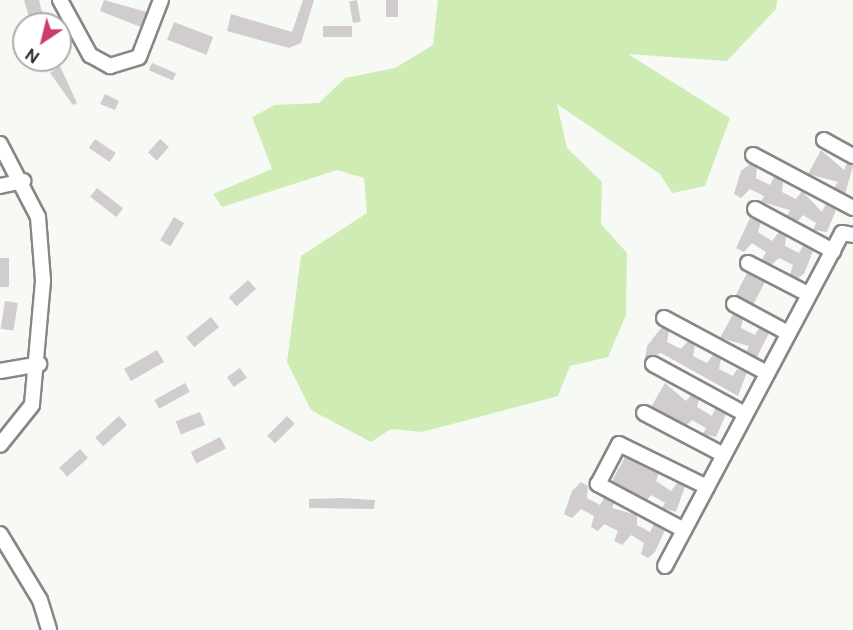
<!DOCTYPE html>
<style>
body{margin:0}
#map{position:relative;width:853px;height:630px;overflow:hidden;background:#f7f9f5;font-family:"Public Sans",sans-serif}
div>[style]{position:absolute}
[style*='--x']{left:calc(var(--x)*1px);top:calc(var(--y)*1px);width:calc(var(--w)*1px);rotate:calc(var(--a)*1deg)}
.green>*{inset:0;background:#cfecb4}
.building>*{inset:0;background:#d1cdce;transform-origin:0 0}
.roads{filter:drop-shadow(2px 0 #868885) drop-shadow(-2px 0 #868885) drop-shadow(0 2px #868885) drop-shadow(0 -2px #868885)}
.minor>*{height:14px;margin:-7px;padding:0 7px;transform-origin:7px;border-radius:7px;background:#fff}
span{translate:-50% -50%;white-space:nowrap;text-align:center;line-height:1.15;-webkit-text-stroke:6px #fff;paint-order:stroke}
.north{position:absolute;left:12px;top:12px;width:60px;height:60px;box-sizing:border-box;background:#fff;border:2px solid #adadad;border-radius:50%;rotate:215deg;font-size:16px;font-weight:700;line-height:24px;text-align:center;color:#313231}
.north::after{content:'';display:block;margin:auto;width:21px;height:27px;background:#ca3e6e;clip-path:polygon(50% 0,100% 100%,50% 72%,0 100%)}
</style>
<div id="map">
<div class="green">
<div style="clip-path:polygon(438px 0,777px 0,776px 9px,727px 61px,628px 54px,730px 118px,705px 186px,672px 193px,660px 174px,557px 104px,567px 148px,602px 182px,601px 224px,627px 253px,626px 315px,608px 357px,570px 366px,558px 396px,422px 432px,391px 429px,371px 442px,311px 410px,287px 362px,301px 256px,367px 213px,364px 178px,337px 170px,222px 207px,213px 194px,272px 169px,252px 117px,275px 105px,319px 103px,345px 78px,395px 68px,433px 45px)"></div>
</div>
<div class="building">
<div style="clip-path:polygon(24px 0,39px 0,45px 24px,31px 24px)"></div>
<div style="clip-path:polygon(104px 0,147px 12px,141px 27px,100px 11px)"></div>
<div style="clip-path:polygon(303px 0,314px 0,301px 43px,289px 48px,227px 31px,231px 14px,292px 32px)"></div>
<div style="left:357px;top:0;width:22px;height:8px;rotate:80deg"></div>
<div style="left:386px;top:0;width:12px;height:17px"></div>
<div style="left:174px;top:22px;width:42px;height:19px;rotate:21deg"></div>
<div style="left:323px;top:26px;width:29px;height:11px"></div>
<div style="left:152px;top:63px;width:26px;height:8px;rotate:23deg"></div>
<div style="clip-path:polygon(60px 66px,77px 103px,73px 105px,50px 73px)"></div>
<div style="clip-path:polygon(105px 94px,119px 101px,115px 110px,100px 104px)"></div>
<div style="left:95px;top:139px;width:25px;height:11px;rotate:34deg"></div>
<div style="left:160px;top:139px;width:12px;height:18px;rotate:42deg"></div>
<div style="clip-path:polygon(821px 150px,844px 170px,847px 163px,853px 166px,845px 194px,834px 188px,838px 182px,808px 174px)"></div>
<div style="clip-path:polygon(750px 164px,757px 167px,756px 178px,770px 185px,774px 177px,783px 181px,782px 192px,796px 199px,802px 191px,822px 212px,826px 204px,836px 210px,827px 232px,813px 230px,816px 223px,803px 215px,797px 222px,787px 216px,790px 210px,761px 202px,764px 196px,750px 189px,741px 198px,734px 194px,741px 171px)"></div>
<div style="left:97px;top:188px;width:33px;height:11px;rotate:38deg"></div>
<div style="left:174px;top:217px;width:12px;height:27px;rotate:31deg"></div>
<div style="clip-path:polygon(750px 218px,761px 222px,758px 232px,772px 241px,779px 232px,786px 236px,785px 246px,799px 253px,803px 246px,813px 251px,804px 274px,798px 278px,790px 275px,793px 265px,779px 258px,771px 265px,762px 260px,766px 252px,752px 243px,744px 252px,736px 248px)"></div>
<div style="left:0;top:258px;width:9px;height:29px"></div>
<div style="left:747px;top:273px;width:20px;height:25px;rotate:27deg"></div>
<div style="left:248px;top:280px;width:12px;height:26px;rotate:48deg"></div>
<div style="left:5px;top:301px;width:13px;height:28px;rotate:9deg"></div>
<div style="clip-path:polygon(733px 314px,743px 319px,741px 328px,755px 335px,759px 328px,769px 333px,757px 357px,746px 352px,749px 346px,720px 338px)"></div>
<div style="left:211px;top:317px;width:13px;height:32px;rotate:51deg"></div>
<div style="clip-path:polygon(662px 327px,669px 331px,667px 342px,681px 349px,688px 341px,695px 345px,693px 356px,707px 363px,713px 355px,721px 359px,719px 369px,733px 376px,737px 369px,747px 372px,738px 396px,661px 353px,645px 359px,647px 346px)"></div>
<div style="left:157px;top:350px;width:14px;height:38px;rotate:60deg"></div>
<div style="left:240px;top:368px;width:12px;height:16px;rotate:55deg"></div>
<div style="left:185px;top:383px;width:10px;height:35px;rotate:61deg"></div>
<div style="clip-path:polygon(665px 383px,686px 401px,691px 395px,699px 400px,697px 407px,712px 416px,715px 409px,726px 414px,716px 437px,703px 434px,706px 428px,692px 420px,687px 425px,651px 407px)"></div>
<div style="left:200px;top:412px;width:14px;height:26px;rotate:69deg"></div>
<div style="left:119px;top:416px;width:12px;height:32px;rotate:48deg"></div>
<div style="left:287px;top:416px;width:11px;height:28px;rotate:45deg"></div>
<div style="left:220px;top:437px;width:13px;height:33px;rotate:63deg"></div>
<div style="left:80px;top:449px;width:12px;height:28px;rotate:48deg"></div>
<div style="clip-path:polygon(625px 457px,659px 473px,656px 481px,671px 491px,677px 483px,685px 486px,676px 512px,662px 508px,665px 503px,651px 495px,647px 500px,612px 481px)"></div>
<div style="clip-path:polygon(581px 482px,588px 486px,587px 498px,600px 505px,604px 498px,614px 503px,612px 508px,637px 515px,637px 525px,650px 532px,654px 524px,665px 530px,655px 552px,648px 558px,641px 554px,644px 543px,631px 535px,622px 545px,614px 541px,618px 531px,604px 524px,598px 531px,591px 527px,594px 516px,581px 509px,572px 518px,564px 514px,572px 491px)"></div>
<div style="clip-path:polygon(341px 498px,375px 500px,374px 509px,309px 508px,309px 499px)"></div>
</div>
<div class="roads">
<div class="minor">
<div style="--x:60;--y:0;--w:63;--a:61.4"></div>
<div style="--x:90;--y:55;--w:23;--a:29"></div>
<div style="--x:110;--y:66;--w:30;--a:-17"></div>
<div style="--x:139;--y:57;--w:61;--a:-68.9"></div>
<div style="--x:824;--y:140;--w:33;--a:29"></div>
<div style="--x:0;--y:144;--w:82;--a:62.5"></div>
<div style="--x:38;--y:217;--w:64;--a:85.5"></div>
<div style="--x:43;--y:281;--w:124;--a:95.1"></div>
<div style="--x:32;--y:405;--w:51;--a:128.7"></div>
<div style="--x:753;--y:155;--w:113;--a:27.9"></div>
<div style="--x:0;--y:186;--w:24;--a:-12"></div>
<div style="--x:755;--y:209;--w:89;--a:28.3"></div>
<div style="--x:748;--y:263;--w:68;--a:27.3"></div>
<div style="--x:734;--y:304;--w:61;--a:28.2"></div>
<div style="--x:664;--y:318;--w:117;--a:28.1"></div>
<div style="--x:653;--y:364;--w:105;--a:28.5"></div>
<div style="--x:0;--y:371;--w:40;--a:-10"></div>
<div style="--x:644;--y:413;--w:90;--a:27.7"></div>
<div style="--x:684;--y:530;--w:98;--a:-151.9"></div>
<div style="--x:598;--y:484;--w:45;--a:-62.3"></div>
<div style="--x:619;--y:444;--w:98;--a:26"></div>
<div style="--x:0;--y:534;--w:77;--a:58.8"></div>
<div style="--x:40;--y:600;--w:31;--a:73"></div>
<div style="--x:665;--y:566;--w:377;--a:-62"></div>
<div style="--x:842;--y:233;--w:11;--a:10"></div>
</div>
</div>
<div class="north">N</div>
</div>
